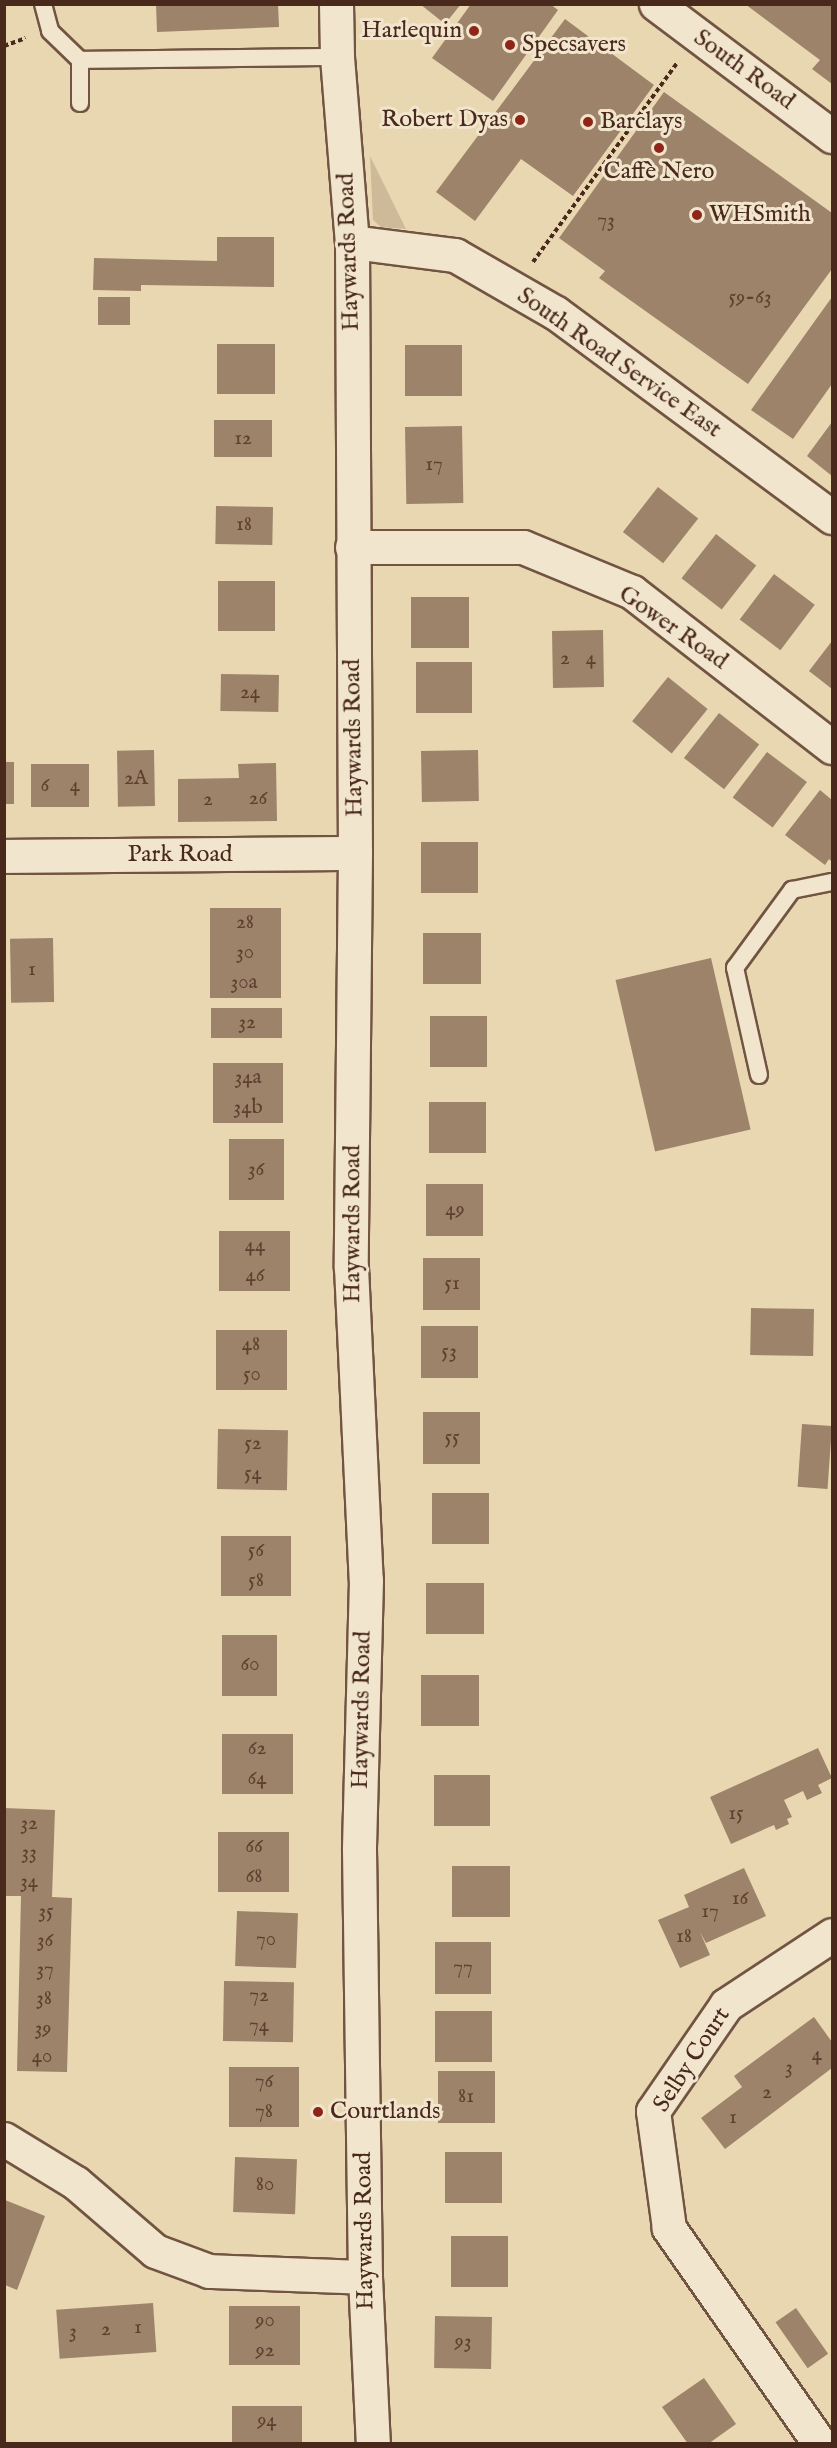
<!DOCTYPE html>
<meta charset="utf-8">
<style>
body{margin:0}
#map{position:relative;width:837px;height:2448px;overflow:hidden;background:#e9d7b2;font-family:"IM FELL English",serif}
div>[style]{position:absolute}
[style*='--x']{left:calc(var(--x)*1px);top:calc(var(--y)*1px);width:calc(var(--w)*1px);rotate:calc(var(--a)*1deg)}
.green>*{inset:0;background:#ceb999}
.building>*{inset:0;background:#9d836a;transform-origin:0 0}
.path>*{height:4px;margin-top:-2px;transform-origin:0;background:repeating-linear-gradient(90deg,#4a291d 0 4.5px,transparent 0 7.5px)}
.roads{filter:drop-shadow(2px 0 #725442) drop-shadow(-2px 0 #725442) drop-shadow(0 2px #725442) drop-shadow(0 -2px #725442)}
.lane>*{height:16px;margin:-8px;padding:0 8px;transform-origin:8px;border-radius:8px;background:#f1e5cd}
.street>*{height:33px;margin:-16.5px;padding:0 16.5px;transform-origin:16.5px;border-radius:16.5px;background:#f1e5cd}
.secondary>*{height:33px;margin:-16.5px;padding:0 16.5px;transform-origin:16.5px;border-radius:16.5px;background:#f1e5cd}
.dots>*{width:16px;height:16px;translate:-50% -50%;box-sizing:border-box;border:3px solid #f1e5cd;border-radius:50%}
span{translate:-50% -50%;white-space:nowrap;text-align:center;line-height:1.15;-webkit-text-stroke:6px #f1e5cd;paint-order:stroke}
.number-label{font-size:21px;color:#5f4030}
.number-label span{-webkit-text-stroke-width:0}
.poi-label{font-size:24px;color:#4a291d}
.right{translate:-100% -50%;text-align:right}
.left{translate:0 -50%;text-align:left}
.street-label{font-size:24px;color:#4a291d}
.frame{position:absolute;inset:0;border:6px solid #4a291d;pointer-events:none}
</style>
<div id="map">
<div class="green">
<div style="clip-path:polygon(370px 156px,406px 229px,381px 227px,373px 220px)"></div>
</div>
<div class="building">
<div style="clip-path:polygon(156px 4px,278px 4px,279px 27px,157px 32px)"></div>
<div style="clip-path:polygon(420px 4px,461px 4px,445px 24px)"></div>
<div style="clip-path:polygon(471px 4px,550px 4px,558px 10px,493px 101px,432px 58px)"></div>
<div style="clip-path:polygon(745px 4px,832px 4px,832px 84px,812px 69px,820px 60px)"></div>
<div style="clip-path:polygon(565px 19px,654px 85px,573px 196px,521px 159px,475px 221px,436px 192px)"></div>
<div style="clip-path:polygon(664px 92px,832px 213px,832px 269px,748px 384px,599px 278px,605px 271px,559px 238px)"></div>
<div style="clip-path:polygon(217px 237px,274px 237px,274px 287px,141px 285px,141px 291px,93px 290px,94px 258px,217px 261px)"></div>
<div style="left:98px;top:297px;width:32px;height:28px"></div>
<div style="clip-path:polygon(832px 297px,832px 384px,793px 439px,751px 410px)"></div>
<div style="left:217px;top:344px;width:58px;height:50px"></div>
<div style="left:405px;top:345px;width:57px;height:51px"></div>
<div style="left:214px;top:420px;width:58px;height:37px"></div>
<div style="clip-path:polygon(832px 422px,832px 476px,807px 456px)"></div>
<div style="left:462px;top:426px;width:77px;height:57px;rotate:89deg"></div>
<div style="left:658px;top:487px;width:51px;height:57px;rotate:38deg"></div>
<div style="left:216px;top:506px;width:57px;height:38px;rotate:1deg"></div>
<div style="left:716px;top:534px;width:51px;height:56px;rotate:38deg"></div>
<div style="left:774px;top:574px;width:51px;height:57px;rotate:37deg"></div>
<div style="left:218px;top:581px;width:57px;height:50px"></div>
<div style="left:469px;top:597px;width:51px;height:58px;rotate:90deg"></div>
<div style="left:603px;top:630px;width:57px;height:51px;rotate:89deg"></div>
<div style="clip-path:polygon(832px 641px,832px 689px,809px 671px)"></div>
<div style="left:416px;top:662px;width:56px;height:51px"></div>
<div style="left:221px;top:674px;width:58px;height:37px;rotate:1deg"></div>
<div style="left:668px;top:677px;width:51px;height:57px;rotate:39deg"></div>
<div style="left:719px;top:713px;width:51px;height:57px;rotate:38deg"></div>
<div style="left:154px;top:750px;width:56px;height:37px;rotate:89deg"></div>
<div style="left:478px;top:750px;width:51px;height:57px;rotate:89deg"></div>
<div style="left:767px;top:752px;width:50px;height:57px;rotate:37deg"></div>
<div style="left:5px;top:762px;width:9px;height:42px"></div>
<div style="clip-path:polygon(276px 763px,277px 821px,178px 822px,178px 779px,239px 778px,238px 764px)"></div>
<div style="left:31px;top:764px;width:58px;height:43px"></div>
<div style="clip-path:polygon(820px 790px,832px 800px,832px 862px,829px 859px,825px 865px,785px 835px)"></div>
<div style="left:478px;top:842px;width:51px;height:57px;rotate:90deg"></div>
<div style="left:210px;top:908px;width:71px;height:90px"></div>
<div style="left:423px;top:933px;width:58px;height:51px"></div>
<div style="left:53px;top:938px;width:64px;height:43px;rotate:89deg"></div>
<div style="left:711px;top:958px;width:176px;height:98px;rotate:77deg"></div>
<div style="left:211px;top:1008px;width:71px;height:30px"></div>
<div style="left:487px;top:1016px;width:51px;height:57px;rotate:90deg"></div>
<div style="left:213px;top:1063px;width:70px;height:60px"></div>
<div style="left:429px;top:1102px;width:57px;height:51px"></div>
<div style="left:284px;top:1139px;width:61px;height:55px;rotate:90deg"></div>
<div style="left:426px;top:1184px;width:57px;height:52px"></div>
<div style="left:290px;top:1231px;width:60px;height:71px;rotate:90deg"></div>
<div style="left:423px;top:1258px;width:57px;height:52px"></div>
<div style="left:751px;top:1308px;width:63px;height:47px;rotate:1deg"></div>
<div style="left:421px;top:1326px;width:57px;height:52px"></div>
<div style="left:287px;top:1330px;width:60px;height:71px;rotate:90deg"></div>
<div style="left:423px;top:1412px;width:57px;height:52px"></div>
<div style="left:802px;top:1424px;width:30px;height:63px;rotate:4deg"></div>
<div style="left:218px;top:1429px;width:70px;height:60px;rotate:1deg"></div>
<div style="left:432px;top:1493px;width:57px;height:51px"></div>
<div style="left:221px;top:1536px;width:70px;height:60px"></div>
<div style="left:426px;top:1583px;width:58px;height:51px"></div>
<div style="left:222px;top:1635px;width:55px;height:61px"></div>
<div style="left:479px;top:1675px;width:51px;height:58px;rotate:90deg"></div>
<div style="left:222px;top:1734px;width:71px;height:60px"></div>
<div style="clip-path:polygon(818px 1748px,832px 1778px,818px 1785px,822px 1793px,807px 1800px,803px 1791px,784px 1800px,792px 1817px,787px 1819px,789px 1824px,776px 1830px,774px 1825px,731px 1844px,710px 1797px)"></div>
<div style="left:434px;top:1775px;width:56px;height:51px"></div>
<div style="clip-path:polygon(4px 1808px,55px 1810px,52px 1897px,72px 1898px,67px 2072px,17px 2071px,21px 1896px,4px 1896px)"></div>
<div style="left:218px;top:1832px;width:71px;height:60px"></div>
<div style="left:510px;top:1866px;width:51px;height:58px;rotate:90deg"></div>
<div style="clip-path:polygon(744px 1868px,766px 1916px,706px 1943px,700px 1932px,710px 1955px,680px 1968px,658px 1920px,689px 1907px,684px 1895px)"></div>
<div style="left:237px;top:1911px;width:61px;height:55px;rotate:2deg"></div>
<div style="left:435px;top:1942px;width:56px;height:52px"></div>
<div style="left:224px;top:1981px;width:70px;height:60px;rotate:1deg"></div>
<div style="left:492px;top:2011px;width:51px;height:57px;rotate:90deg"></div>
<div style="clip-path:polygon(814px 2017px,832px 2042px,832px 2068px,725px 2149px,701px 2118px,742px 2087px,734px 2076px)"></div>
<div style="left:229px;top:2067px;width:70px;height:60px"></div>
<div style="left:438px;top:2071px;width:57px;height:52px"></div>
<div style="left:445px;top:2152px;width:57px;height:51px"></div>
<div style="left:235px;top:2157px;width:62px;height:55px;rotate:2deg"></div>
<div style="clip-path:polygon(5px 2200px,45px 2216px,17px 2290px,5px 2285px)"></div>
<div style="left:508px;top:2236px;width:51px;height:57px;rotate:90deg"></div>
<div style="left:153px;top:2303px;width:49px;height:97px;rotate:86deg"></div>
<div style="left:229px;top:2306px;width:71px;height:59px"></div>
<div style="left:796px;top:2308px;width:56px;height:25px;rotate:55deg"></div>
<div style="left:435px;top:2316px;width:57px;height:52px;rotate:1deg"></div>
<div style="clip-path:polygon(704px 2378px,736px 2424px,708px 2444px,688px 2444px,662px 2407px)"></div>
<div style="left:232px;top:2406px;width:70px;height:38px"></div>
</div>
<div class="path">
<div style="--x:4;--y:46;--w:23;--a:-20"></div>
<div style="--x:533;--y:262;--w:247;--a:-54.1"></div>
</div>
<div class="roads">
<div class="lane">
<div style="--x:43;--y:4;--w:28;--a:75"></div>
<div style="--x:50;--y:31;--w:42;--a:44"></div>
<div style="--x:80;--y:60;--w:257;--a:-0.7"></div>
<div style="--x:80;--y:60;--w:43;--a:90"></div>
<div style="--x:759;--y:1075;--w:110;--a:-102.6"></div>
<div style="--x:735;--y:968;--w:97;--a:-53.8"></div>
<div style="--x:792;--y:890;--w:41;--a:-11.3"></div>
</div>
<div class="street">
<div style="--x:336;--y:4;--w:53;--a:88.9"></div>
<div style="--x:337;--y:57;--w:186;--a:85.4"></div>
<div style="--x:352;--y:242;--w:611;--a:89.72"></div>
<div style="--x:355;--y:853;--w:414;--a:90.6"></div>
<div style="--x:351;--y:1267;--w:313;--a:87.3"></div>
<div style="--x:366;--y:1580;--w:269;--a:91.5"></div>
<div style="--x:359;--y:1849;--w:428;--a:89.2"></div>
<div style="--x:365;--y:2277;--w:167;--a:87.3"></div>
<div style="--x:352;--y:242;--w:104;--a:7.2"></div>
<div style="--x:455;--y:255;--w:116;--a:29.9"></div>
<div style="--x:556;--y:313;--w:343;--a:36.5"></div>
<div style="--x:352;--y:547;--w:171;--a:0"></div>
<div style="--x:523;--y:547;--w:118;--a:22.4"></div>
<div style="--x:632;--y:592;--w:253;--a:37.8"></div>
<div style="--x:4;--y:856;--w:351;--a:-0.5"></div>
<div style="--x:4;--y:2139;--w:84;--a:31.4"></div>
<div style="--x:76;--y:2183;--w:104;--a:40.7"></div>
<div style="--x:155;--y:2251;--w:58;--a:20.3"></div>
<div style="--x:209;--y:2271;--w:156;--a:2.2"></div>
<div style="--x:820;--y:2444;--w:264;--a:-125"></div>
<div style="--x:669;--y:2228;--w:118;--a:-97.8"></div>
<div style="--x:653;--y:2111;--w:129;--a:-55.4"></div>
<div style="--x:726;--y:2005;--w:127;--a:-33.4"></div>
</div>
<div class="secondary">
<div style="--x:656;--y:4;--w:220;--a:36.9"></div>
</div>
</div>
<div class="dots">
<div style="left:474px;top:31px;background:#8f2418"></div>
<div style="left:510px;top:45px;background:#8f2418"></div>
<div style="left:520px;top:120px;background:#8f2418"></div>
<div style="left:588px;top:122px;background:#8f2418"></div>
<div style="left:659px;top:148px;background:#8f2418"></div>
<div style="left:697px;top:215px;background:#8f2418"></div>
<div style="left:318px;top:2112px;background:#8f2418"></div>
</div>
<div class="number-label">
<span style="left:606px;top:221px">73</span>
<span style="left:750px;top:298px">59-63</span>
<span style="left:243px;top:439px">12</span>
<span style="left:434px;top:465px">17</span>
<span style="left:244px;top:525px">18</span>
<span style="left:565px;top:659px">2</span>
<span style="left:591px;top:659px">4</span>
<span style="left:250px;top:693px">24</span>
<span style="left:136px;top:779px">2A</span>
<span style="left:45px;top:786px">6</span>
<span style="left:75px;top:786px">4</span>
<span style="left:258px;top:799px">26</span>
<span style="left:208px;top:800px">2</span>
<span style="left:245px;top:923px">28</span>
<span style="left:245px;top:953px">30</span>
<span style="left:32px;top:970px">1</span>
<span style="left:244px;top:983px">30a</span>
<span style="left:247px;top:1023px">32</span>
<span style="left:248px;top:1078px">34a</span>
<span style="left:248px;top:1108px">34b</span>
<span style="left:256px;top:1170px">36</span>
<span style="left:455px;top:1210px">49</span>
<span style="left:255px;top:1246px">44</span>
<span style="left:255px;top:1276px">46</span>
<span style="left:452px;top:1284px">51</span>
<span style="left:251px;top:1345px">48</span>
<span style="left:449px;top:1352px">53</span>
<span style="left:252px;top:1375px">50</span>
<span style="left:452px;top:1438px">55</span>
<span style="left:253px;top:1444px">52</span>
<span style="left:253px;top:1474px">54</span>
<span style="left:256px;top:1551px">56</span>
<span style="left:256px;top:1581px">58</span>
<span style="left:250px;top:1665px">60</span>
<span style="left:257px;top:1749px">62</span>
<span style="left:257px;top:1779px">64</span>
<span style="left:736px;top:1814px">15</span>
<span style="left:29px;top:1824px">32</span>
<span style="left:254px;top:1847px">66</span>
<span style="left:29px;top:1853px">33</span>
<span style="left:254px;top:1877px">68</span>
<span style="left:29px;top:1882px">34</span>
<span style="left:740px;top:1899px">16</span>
<span style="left:46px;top:1912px">35</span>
<span style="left:710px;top:1912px">17</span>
<span style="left:684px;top:1937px">18</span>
<span style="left:266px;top:1940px">70</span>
<span style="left:45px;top:1941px">36</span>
<span style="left:463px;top:1968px">77</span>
<span style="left:45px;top:1970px">37</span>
<span style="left:259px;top:1996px">72</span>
<span style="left:44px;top:1999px">38</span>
<span style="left:259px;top:2026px">74</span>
<span style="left:43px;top:2029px">39</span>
<span style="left:817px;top:2055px">4</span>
<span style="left:42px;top:2057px">40</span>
<span style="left:789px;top:2068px">3</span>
<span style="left:264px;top:2082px">76</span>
<span style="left:767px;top:2093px">2</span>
<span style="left:466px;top:2097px">81</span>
<span style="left:264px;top:2112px">78</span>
<span style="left:733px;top:2118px">1</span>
<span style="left:265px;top:2185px">80</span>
<span style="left:265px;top:2321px">90</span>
<span style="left:138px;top:2328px">1</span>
<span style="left:106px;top:2330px">2</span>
<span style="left:73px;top:2332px">3</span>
<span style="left:463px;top:2342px">93</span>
<span style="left:265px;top:2351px">92</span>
<span style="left:267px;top:2421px">94</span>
</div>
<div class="poi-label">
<span class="right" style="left:462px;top:31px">Harlequin</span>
<span class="left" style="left:522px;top:45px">Specsavers</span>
<span class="right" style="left:508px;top:120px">Robert Dyas</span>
<span class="left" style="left:600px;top:122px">Barclays</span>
<span style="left:659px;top:172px">Caffè Nero</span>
<span class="left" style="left:709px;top:215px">WHSmith</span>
<span class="left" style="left:330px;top:2112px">Courtlands</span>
</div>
<div class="street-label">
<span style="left:744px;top:70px;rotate:36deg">South Road</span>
<span style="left:349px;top:252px;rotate:-92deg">Haywards Road</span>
<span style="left:619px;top:363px;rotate:35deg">South Road Service East</span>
<span style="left:673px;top:628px;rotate:35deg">Gower Road</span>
<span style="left:354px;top:738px;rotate:-91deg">Haywards Road</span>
<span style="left:180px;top:855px">Park Road</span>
<span style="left:353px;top:1224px;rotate:-90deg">Haywards Road</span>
<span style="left:362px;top:1710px;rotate:-89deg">Haywards Road</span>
<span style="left:692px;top:2060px;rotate:-57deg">Selby Court</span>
<span style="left:365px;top:2231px;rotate:-91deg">Haywards Road</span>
</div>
<div class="frame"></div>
</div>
